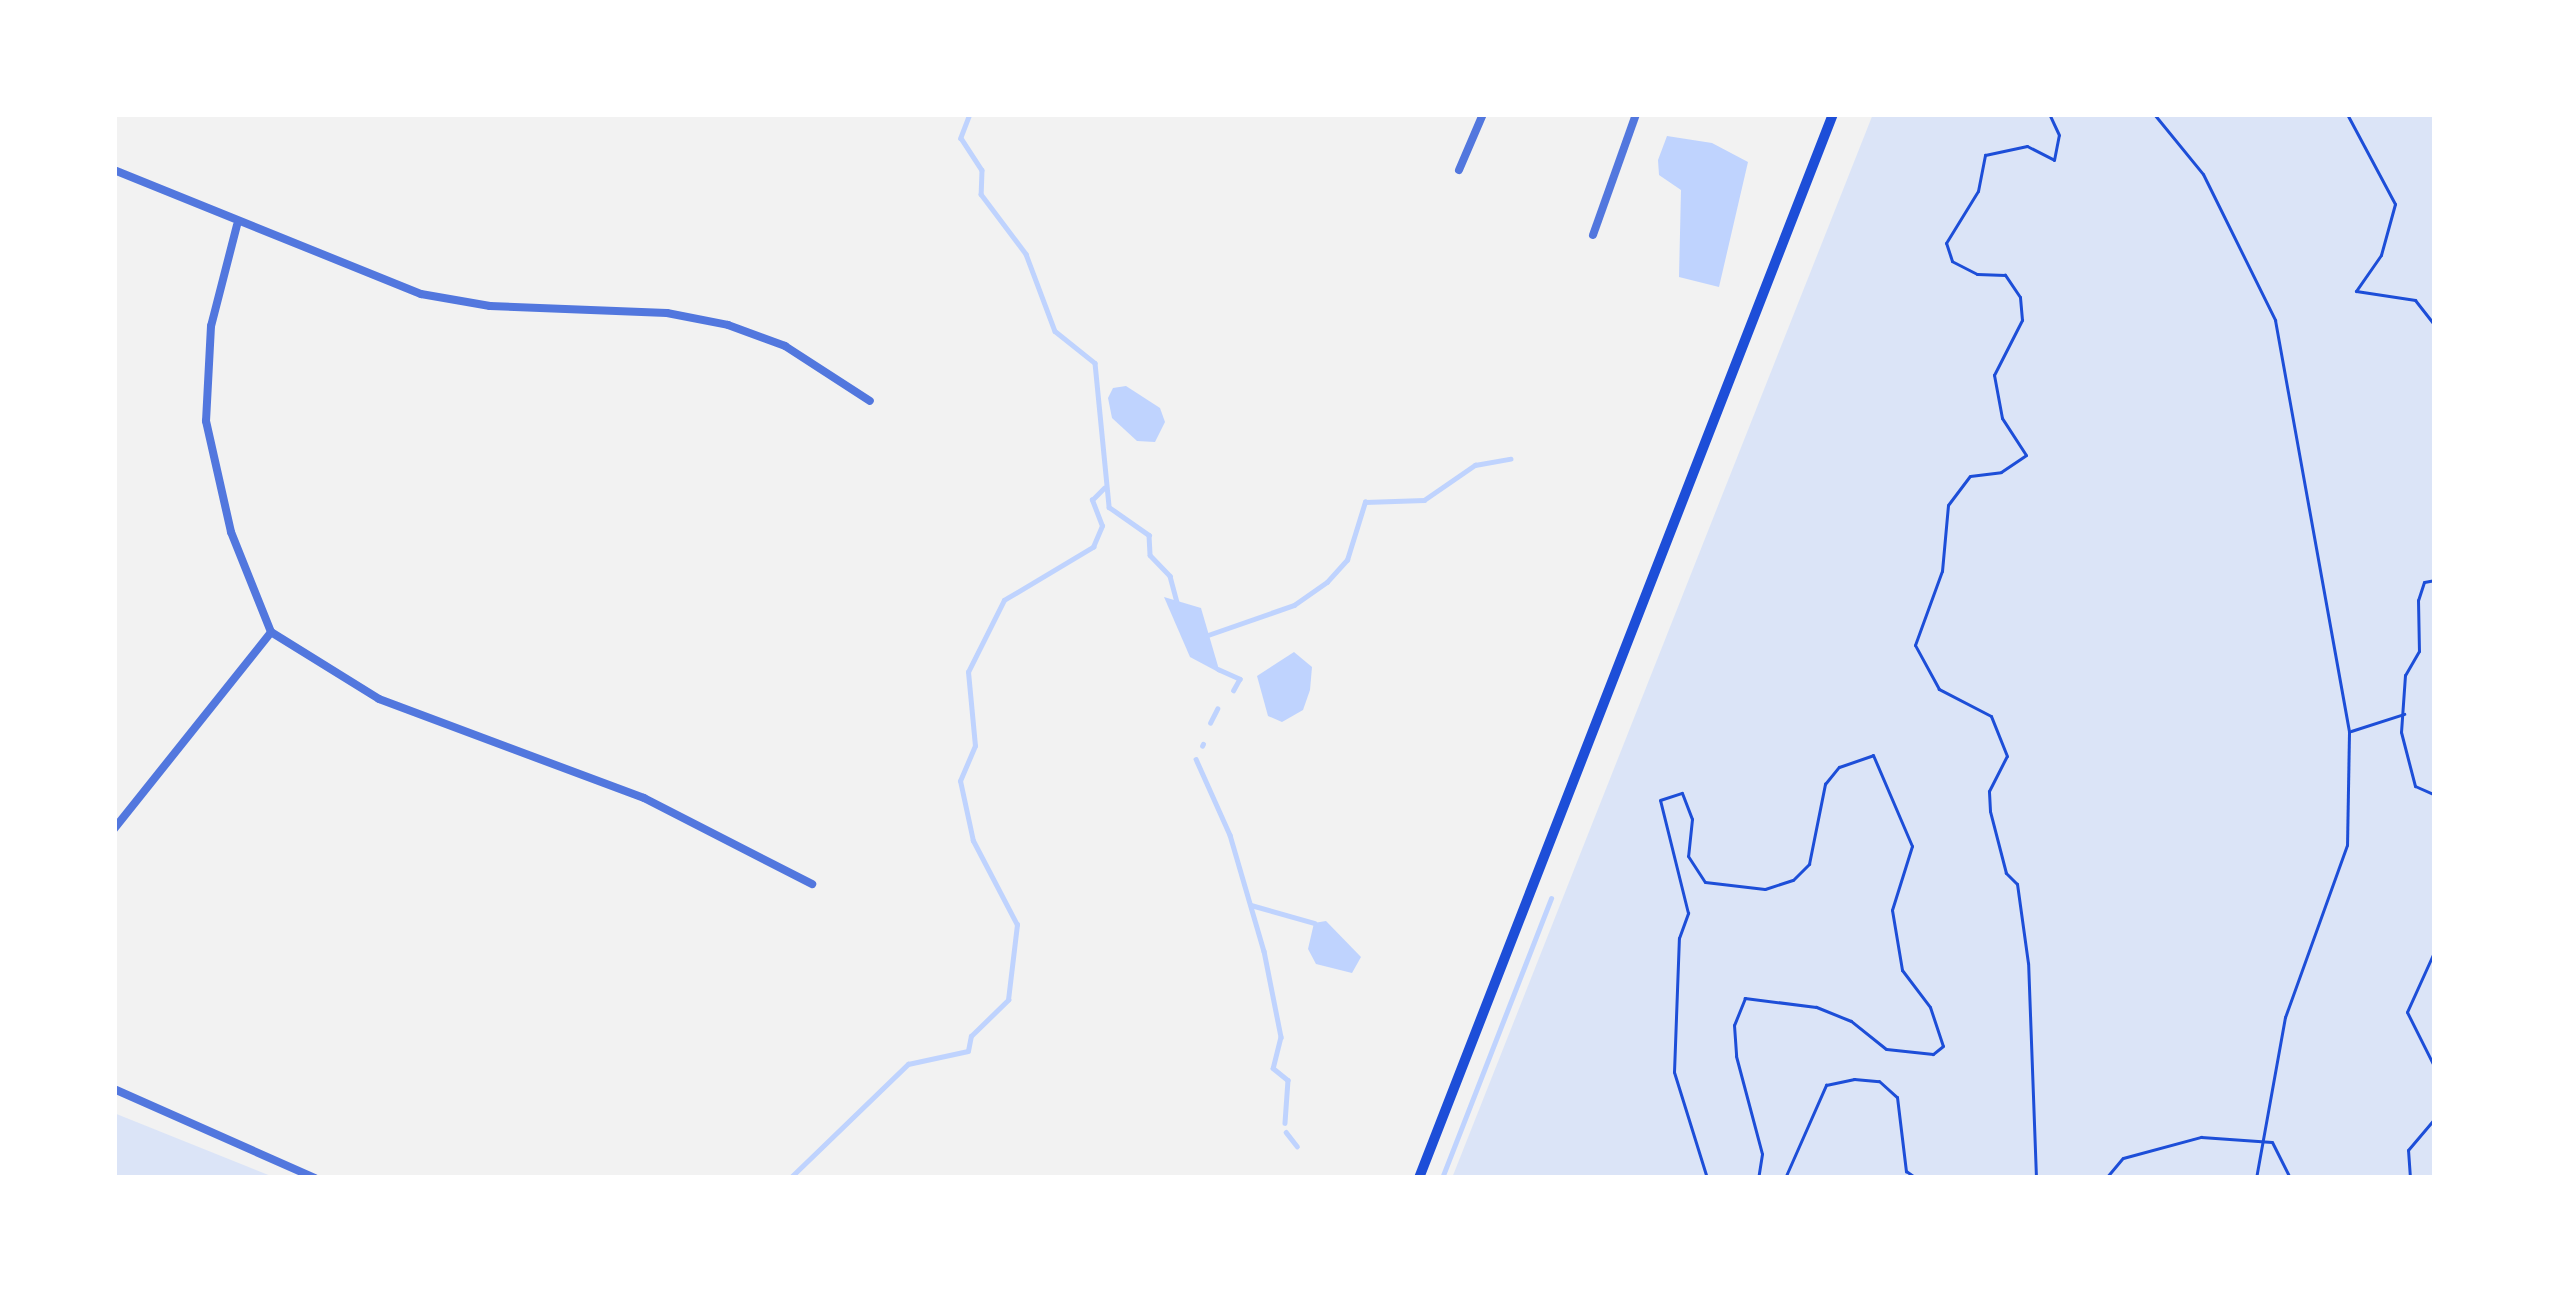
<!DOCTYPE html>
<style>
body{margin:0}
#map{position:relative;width:2549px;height:1292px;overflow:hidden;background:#f2f2f2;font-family:"IBM Plex Serif",serif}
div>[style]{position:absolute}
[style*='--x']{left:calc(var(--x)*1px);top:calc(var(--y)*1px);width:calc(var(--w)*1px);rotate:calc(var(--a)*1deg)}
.green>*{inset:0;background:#dbe4f7}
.water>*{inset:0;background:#bfd3fe}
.stream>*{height:4.5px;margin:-2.25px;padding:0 2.25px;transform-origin:2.25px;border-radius:2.25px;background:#bfd3fe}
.path>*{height:3px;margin:-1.5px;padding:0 1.5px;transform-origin:1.5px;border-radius:1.5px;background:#1d4ed8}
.minor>*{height:8px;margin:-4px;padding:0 4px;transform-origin:4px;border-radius:4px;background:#5277de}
.secondary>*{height:10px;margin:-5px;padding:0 5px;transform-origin:5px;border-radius:5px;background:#1d4ed8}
span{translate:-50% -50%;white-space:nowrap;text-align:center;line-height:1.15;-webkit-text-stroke:12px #fff;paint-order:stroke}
.frame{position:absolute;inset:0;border:117px solid #fff;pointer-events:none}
</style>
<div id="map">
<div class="green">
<div style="clip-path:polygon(1873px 114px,2435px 114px,2435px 1178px,1452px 1178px)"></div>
<div style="clip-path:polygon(114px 1113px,276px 1178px,114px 1178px)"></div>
</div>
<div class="water">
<div style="clip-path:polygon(1667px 136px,1712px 143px,1748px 162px,1719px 287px,1679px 277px,1681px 190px,1659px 175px,1658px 160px)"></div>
<div style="clip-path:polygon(1126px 386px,1160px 408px,1165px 422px,1155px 442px,1137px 441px,1112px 418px,1108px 398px,1113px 388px)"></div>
<div style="clip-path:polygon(1164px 597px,1201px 608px,1220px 673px,1190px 657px)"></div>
<div style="clip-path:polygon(1294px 652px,1312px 667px,1310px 690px,1303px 710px,1282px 722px,1268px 716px,1257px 676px)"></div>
<div style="clip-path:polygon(1326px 921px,1361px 957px,1352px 973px,1316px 964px,1308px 949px,1314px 923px)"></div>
</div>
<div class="stream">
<div style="--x:970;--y:114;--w:26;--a:111"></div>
<div style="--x:961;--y:138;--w:38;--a:57"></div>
<div style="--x:982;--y:170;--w:24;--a:92"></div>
<div style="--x:981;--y:194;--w:75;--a:53.1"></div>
<div style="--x:1026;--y:254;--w:82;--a:69.4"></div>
<div style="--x:1055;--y:331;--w:51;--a:38.7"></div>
<div style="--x:1095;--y:363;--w:145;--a:84.4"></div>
<div style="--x:1109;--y:507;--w:49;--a:35"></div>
<div style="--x:1149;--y:535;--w:20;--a:87"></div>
<div style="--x:1150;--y:555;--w:29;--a:46"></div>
<div style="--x:1170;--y:576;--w:28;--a:75"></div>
<div style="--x:1208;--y:635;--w:91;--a:-19.2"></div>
<div style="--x:1294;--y:605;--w:40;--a:-34.9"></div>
<div style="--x:1327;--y:582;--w:30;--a:-48"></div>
<div style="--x:1347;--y:560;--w:61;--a:-72.8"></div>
<div style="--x:1365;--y:502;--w:59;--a:-1.9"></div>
<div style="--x:1424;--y:500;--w:62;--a:-34.5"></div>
<div style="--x:1475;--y:465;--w:36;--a:-10"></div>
<div style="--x:1218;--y:669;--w:24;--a:24"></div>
<div style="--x:1240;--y:679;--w:13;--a:119"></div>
<div style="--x:1210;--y:723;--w:16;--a:-63"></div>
<div style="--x:1202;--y:746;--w:2;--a:-63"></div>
<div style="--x:1196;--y:759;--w:83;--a:65.9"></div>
<div style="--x:1230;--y:835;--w:121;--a:73.7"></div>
<div style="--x:1264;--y:951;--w:88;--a:78.8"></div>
<div style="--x:1281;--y:1037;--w:32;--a:104"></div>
<div style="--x:1273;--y:1068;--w:19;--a:39"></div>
<div style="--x:1288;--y:1080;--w:43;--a:94"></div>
<div style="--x:1251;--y:905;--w:66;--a:15.9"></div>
<div style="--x:1286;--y:1132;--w:18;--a:52"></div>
<div style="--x:790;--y:1178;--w:164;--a:-44"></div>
<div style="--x:908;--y:1064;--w:61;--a:-12.2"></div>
<div style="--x:968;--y:1051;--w:15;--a:-79"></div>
<div style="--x:971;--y:1036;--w:52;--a:-44.2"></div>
<div style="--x:1008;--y:1000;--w:76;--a:-83.2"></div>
<div style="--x:1017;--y:925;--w:95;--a:-117.6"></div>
<div style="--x:973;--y:841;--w:61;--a:-102.2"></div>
<div style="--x:960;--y:781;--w:38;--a:-67"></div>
<div style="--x:975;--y:746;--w:74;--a:-95.4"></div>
<div style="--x:968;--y:672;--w:80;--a:-63.4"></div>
<div style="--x:1004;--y:600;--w:104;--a:-30.8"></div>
<div style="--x:1093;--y:547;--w:23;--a:-67"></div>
<div style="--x:1102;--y:526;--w:28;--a:-111"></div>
<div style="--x:1092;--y:500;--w:17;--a:-45"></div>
<div style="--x:1442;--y:1178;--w:300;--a:-68.7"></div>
</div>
<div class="path">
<div style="--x:2154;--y:114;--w:77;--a:50.8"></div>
<div style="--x:2203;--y:174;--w:163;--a:63.7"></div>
<div style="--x:2275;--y:320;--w:419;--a:79.8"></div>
<div style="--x:2349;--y:732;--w:113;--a:91"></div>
<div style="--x:2347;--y:845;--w:183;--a:109.8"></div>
<div style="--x:2285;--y:1017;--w:164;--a:100.2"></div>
<div style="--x:2347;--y:114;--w:102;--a:61.9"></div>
<div style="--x:2395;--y:204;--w:53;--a:105.4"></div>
<div style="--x:2381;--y:255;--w:44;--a:124.8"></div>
<div style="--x:2356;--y:291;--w:60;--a:8.7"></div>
<div style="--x:2415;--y:300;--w:33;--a:52"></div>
<div style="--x:2435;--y:580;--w:11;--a:170"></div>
<div style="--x:2424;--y:582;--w:19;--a:108"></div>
<div style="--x:2418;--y:600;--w:51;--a:88.9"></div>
<div style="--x:2419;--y:651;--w:28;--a:120"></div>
<div style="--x:2405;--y:675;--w:57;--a:94"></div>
<div style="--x:2401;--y:732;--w:56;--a:75.5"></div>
<div style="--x:2415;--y:786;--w:22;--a:24"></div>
<div style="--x:2351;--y:731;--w:56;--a:-17.8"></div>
<div style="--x:2435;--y:950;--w:68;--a:114.3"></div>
<div style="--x:2407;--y:1012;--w:63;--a:63.4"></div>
<div style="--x:1707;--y:1178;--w:111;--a:-107.3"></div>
<div style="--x:1674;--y:1072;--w:134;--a:-87.9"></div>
<div style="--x:1679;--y:938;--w:27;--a:-70"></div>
<div style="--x:1688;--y:913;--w:116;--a:-103.9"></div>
<div style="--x:1660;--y:800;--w:23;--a:-18"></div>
<div style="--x:1682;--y:793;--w:28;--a:69"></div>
<div style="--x:1692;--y:819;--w:37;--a:96"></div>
<div style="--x:1688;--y:856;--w:31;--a:57"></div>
<div style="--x:1705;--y:882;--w:60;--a:6.7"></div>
<div style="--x:1765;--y:889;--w:29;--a:-18"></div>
<div style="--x:1793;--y:880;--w:23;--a:-45"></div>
<div style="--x:1809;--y:864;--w:82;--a:-78.7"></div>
<div style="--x:1825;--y:784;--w:22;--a:-51"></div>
<div style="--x:1839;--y:767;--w:36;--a:-19"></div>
<div style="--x:1873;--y:755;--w:99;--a:66.8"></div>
<div style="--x:1912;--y:846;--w:67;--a:107.4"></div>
<div style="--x:1892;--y:910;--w:61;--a:80.5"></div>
<div style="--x:1902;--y:970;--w:46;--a:52.9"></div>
<div style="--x:1930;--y:1007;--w:41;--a:71.6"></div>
<div style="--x:1943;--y:1046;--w:13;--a:141"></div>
<div style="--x:1933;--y:1054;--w:47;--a:-173.9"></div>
<div style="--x:1886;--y:1049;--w:45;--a:-141.3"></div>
<div style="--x:1851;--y:1021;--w:38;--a:-158"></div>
<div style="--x:1816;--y:1007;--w:72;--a:-172.8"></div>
<div style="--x:1745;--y:998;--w:29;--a:112"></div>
<div style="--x:1734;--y:1025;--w:31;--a:86"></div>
<div style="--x:1736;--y:1056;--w:101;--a:75.1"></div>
<div style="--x:1762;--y:1154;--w:24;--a:99"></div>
<div style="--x:1785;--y:1178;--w:102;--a:-66.2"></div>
<div style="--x:1826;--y:1085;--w:29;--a:-12"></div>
<div style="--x:1854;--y:1079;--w:25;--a:5"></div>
<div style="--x:1879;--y:1081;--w:24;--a:42"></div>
<div style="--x:1897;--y:1097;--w:75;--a:83.1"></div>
<div style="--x:1906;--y:1171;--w:12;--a:35"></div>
<div style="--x:2036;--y:1178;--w:215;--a:-92.1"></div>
<div style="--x:2028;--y:963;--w:80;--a:-97.9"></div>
<div style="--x:2017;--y:884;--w:16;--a:-135"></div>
<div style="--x:2006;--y:873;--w:64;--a:-104.5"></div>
<div style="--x:1990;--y:811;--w:20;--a:-93"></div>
<div style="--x:1989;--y:791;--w:39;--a:-63"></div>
<div style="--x:2007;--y:756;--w:43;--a:-111.8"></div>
<div style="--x:1991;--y:716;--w:59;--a:-152.6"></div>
<div style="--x:1939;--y:689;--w:50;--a:-118.6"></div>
<div style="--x:1915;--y:645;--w:79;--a:-70"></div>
<div style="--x:1942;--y:571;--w:66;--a:-84.8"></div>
<div style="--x:1948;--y:505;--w:36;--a:-53"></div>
<div style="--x:1970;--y:476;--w:31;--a:-7"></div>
<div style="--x:2001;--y:472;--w:30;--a:-34"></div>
<div style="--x:2026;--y:455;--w:44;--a:-123"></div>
<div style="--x:2002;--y:418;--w:44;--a:-100.5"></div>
<div style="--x:1994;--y:375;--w:62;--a:-63"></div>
<div style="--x:2022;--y:320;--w:23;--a:-95"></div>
<div style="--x:2020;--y:297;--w:27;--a:-124"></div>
<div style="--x:2005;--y:275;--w:28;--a:-178"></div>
<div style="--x:1977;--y:274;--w:28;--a:-153"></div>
<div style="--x:1952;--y:261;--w:19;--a:-108"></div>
<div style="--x:1946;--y:243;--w:61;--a:-58.4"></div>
<div style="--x:1978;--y:191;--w:37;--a:-79"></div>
<div style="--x:1985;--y:155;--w:43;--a:-12.1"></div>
<div style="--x:2027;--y:146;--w:30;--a:27"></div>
<div style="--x:2054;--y:160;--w:25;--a:-79"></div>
<div style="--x:2059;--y:135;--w:23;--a:-115"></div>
<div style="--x:2106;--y:1178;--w:26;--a:-50"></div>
<div style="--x:2123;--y:1158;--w:81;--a:-15.1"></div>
<div style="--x:2201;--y:1137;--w:71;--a:4"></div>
<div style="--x:2272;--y:1142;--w:40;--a:63.4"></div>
<div style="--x:2410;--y:1178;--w:28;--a:-94"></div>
<div style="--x:2408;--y:1150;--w:42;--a:-49.8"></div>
</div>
<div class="minor">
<div style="--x:114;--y:170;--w:331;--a:22"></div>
<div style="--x:421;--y:294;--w:70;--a:9.9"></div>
<div style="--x:490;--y:306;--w:177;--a:2.3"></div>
<div style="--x:667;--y:313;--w:62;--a:11.1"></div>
<div style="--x:728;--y:325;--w:61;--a:20.2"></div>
<div style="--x:785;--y:346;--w:101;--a:32.9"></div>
<div style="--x:1459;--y:170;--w:61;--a:-66.8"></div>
<div style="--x:237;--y:225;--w:104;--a:104.4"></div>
<div style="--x:211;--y:326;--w:95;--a:93"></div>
<div style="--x:206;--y:421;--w:114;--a:77.3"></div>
<div style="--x:231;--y:532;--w:108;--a:68.2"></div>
<div style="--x:271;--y:632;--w:127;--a:31.8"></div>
<div style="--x:379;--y:699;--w:283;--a:20.5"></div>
<div style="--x:644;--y:798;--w:189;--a:27.1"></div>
<div style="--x:1593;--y:235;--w:128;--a:-70.4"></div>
<div style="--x:114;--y:829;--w:252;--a:-51.4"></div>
<div style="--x:114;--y:1089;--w:220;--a:23.9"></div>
</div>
<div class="secondary">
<div style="--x:1419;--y:1178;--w:1142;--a:-68.74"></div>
</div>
<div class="frame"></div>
</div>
